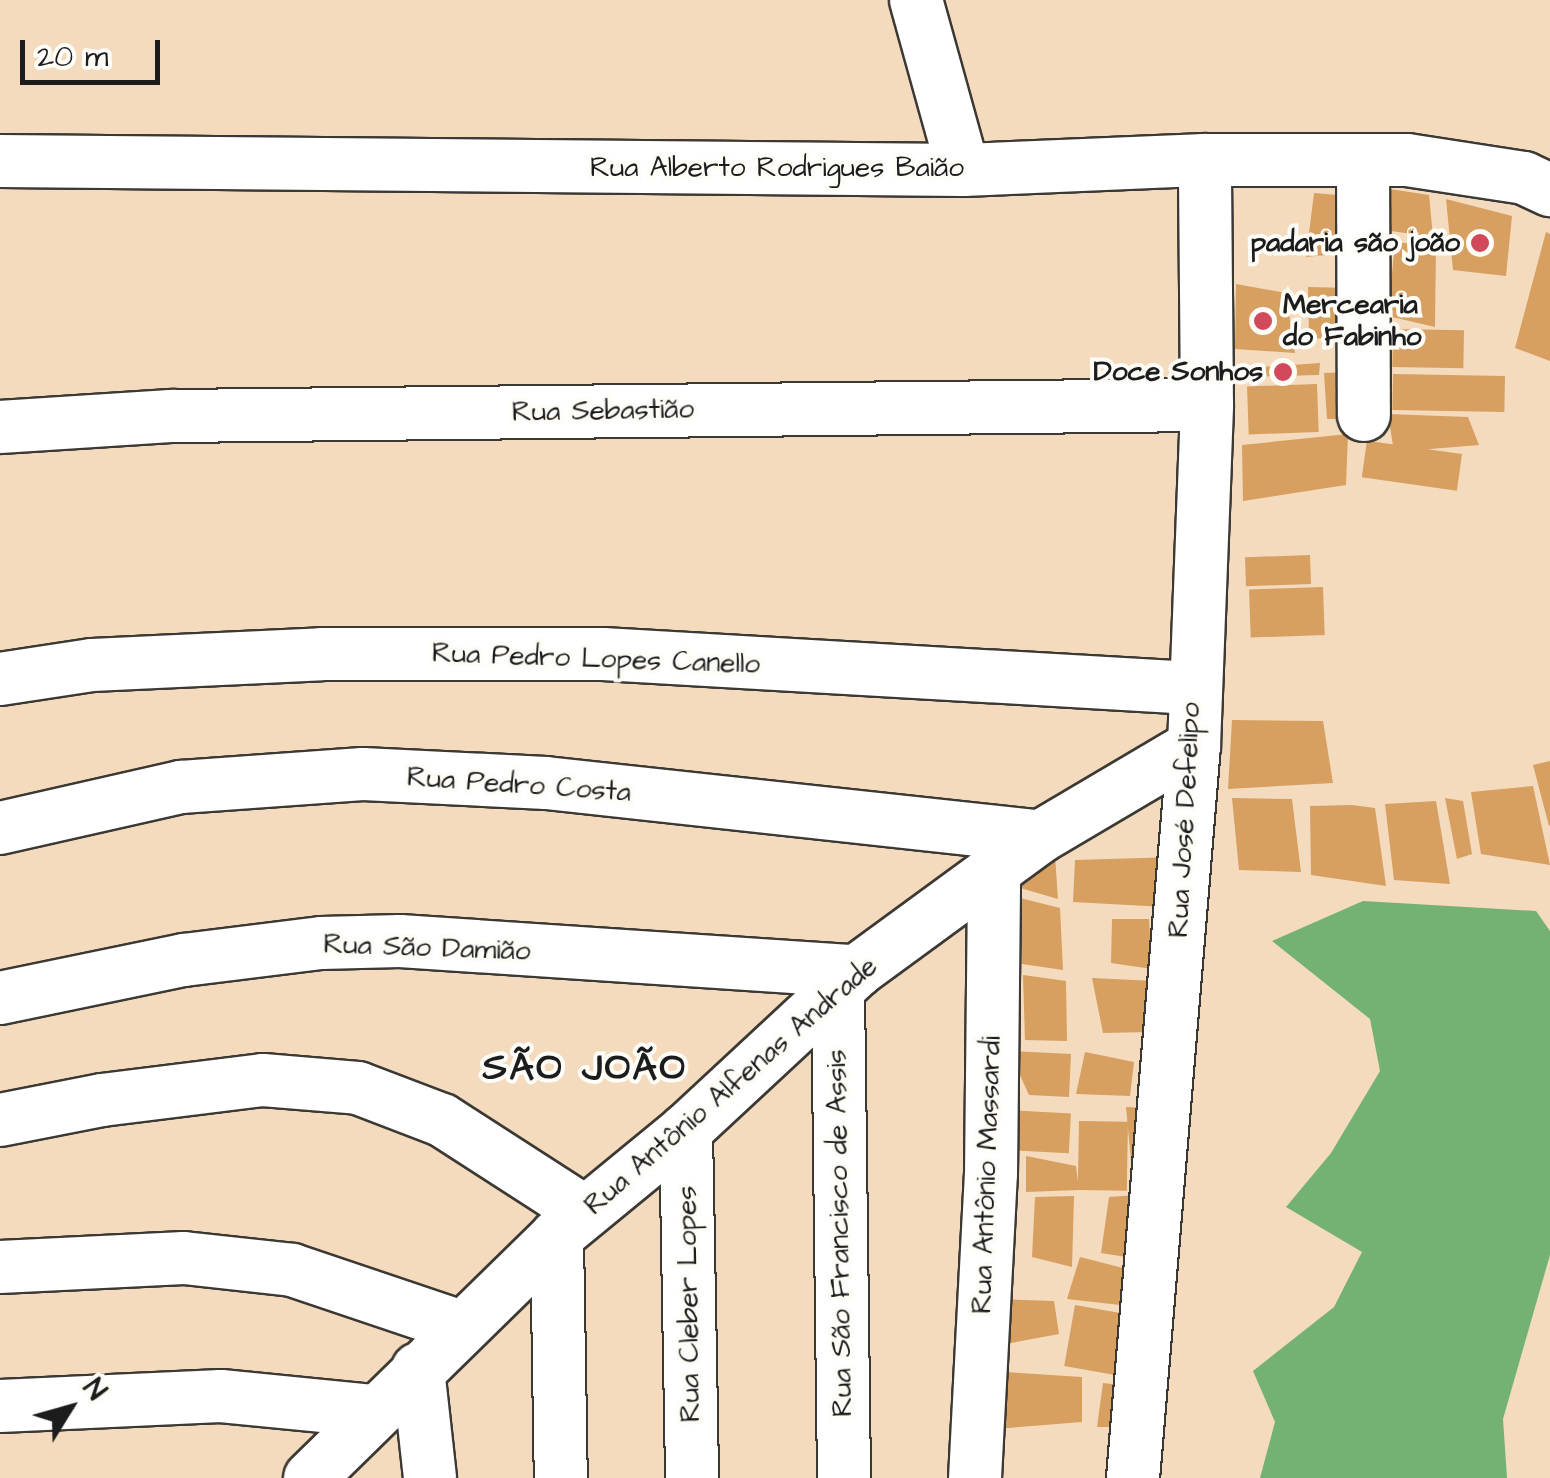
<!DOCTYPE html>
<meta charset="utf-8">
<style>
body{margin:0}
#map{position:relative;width:1550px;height:1478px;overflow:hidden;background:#f4dbbe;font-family:"Architects Daughter",sans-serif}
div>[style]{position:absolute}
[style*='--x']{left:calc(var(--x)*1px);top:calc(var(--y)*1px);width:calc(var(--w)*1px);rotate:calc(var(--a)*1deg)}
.forest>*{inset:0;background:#74b273}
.building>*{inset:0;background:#d79f60;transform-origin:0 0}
.roads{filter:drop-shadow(2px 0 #3c3934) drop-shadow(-2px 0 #3c3934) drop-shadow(0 2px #3c3934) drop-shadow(0 -2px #3c3934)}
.minor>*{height:52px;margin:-26px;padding:0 26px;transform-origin:26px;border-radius:26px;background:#fff}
.dots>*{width:28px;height:28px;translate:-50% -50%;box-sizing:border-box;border:5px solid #fdfcf7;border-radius:50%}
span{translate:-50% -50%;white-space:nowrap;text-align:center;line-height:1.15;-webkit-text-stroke:8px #fdfcf7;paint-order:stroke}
.street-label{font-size:28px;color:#1c1c1c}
.poi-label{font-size:28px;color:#1c1c1c;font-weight:700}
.right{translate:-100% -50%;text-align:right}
.left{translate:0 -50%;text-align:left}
.district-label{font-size:38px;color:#1c1c1c;font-weight:700;letter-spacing:2.5px}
.north{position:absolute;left:20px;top:1358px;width:100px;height:100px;-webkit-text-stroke:8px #fdfcf7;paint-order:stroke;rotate:53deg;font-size:28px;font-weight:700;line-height:40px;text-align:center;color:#1c1c1c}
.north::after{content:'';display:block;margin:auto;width:35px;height:45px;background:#1c1c1c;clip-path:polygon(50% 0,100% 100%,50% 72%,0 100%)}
.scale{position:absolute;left:20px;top:40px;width:140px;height:45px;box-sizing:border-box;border:5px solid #1c1c1c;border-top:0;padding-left:12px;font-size:30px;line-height:35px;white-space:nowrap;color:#1c1c1c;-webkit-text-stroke:8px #fdfcf7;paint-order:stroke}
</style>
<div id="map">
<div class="forest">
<div style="clip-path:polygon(1363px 901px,1536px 911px,1550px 931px,1550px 1255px,1503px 1419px,1507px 1478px,1260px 1478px,1275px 1422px,1253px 1371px,1334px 1307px,1362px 1252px,1286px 1207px,1331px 1153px,1380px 1071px,1370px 1019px,1272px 941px)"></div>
</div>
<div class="building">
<div style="clip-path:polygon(1383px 188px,1429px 195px,1433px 237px,1384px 230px)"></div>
<div style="clip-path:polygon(1314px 193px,1349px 196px,1346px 253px,1306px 257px)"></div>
<div style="clip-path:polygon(1446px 199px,1512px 216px,1506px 276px,1453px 270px)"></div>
<div style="clip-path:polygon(1546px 232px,1550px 234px,1550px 361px,1515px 348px)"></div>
<div style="clip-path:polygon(1395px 242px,1436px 246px,1435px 327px,1388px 316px)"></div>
<div style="clip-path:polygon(1236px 284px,1286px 293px,1295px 353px,1235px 349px)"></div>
<div style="clip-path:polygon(1308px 287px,1352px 288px,1356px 340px,1309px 338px)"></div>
<div style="left:1393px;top:329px;width:71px;height:38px;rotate:1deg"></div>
<div style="clip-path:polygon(1320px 363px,1319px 375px,1247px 377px,1247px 368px)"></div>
<div style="clip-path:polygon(1345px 372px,1353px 419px,1327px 419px,1324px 373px)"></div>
<div style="left:1393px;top:374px;width:112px;height:36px;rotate:1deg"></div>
<div style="left:1317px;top:384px;width:48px;height:70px;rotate:88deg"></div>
<div style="clip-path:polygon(1388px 414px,1468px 417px,1479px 445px,1394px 452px)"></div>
<div style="clip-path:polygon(1348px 434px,1346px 485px,1243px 501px,1242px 445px)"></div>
<div style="left:1462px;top:454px;width:37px;height:96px;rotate:98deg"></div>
<div style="left:1310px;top:555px;width:29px;height:65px;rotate:88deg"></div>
<div style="left:1323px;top:587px;width:48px;height:74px;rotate:88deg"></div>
<div style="clip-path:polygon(1232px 720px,1323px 721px,1333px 783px,1228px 789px)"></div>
<div style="clip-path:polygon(1550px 761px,1550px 825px,1549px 826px,1533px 765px)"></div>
<div style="clip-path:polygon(1533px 786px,1550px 865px,1481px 854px,1471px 792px)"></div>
<div style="clip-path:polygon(1232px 798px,1292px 799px,1301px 872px,1239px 870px)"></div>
<div style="clip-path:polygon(1445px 798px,1463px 801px,1472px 854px,1457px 859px)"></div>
<div style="clip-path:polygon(1436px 801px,1450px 884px,1394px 880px,1385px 804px)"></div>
<div style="clip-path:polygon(1352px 805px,1375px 808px,1386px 886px,1311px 875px,1310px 806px)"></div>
<div style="clip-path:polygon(1055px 856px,1058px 899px,1017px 887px)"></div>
<div style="clip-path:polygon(1176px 857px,1165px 907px,1073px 902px,1075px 860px)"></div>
<div style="clip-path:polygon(1020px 898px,1060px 908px,1063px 970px,1022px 964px)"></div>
<div style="clip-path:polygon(1112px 919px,1149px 919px,1152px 969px,1111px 963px)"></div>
<div style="clip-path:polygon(1023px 975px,1066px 981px,1067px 1041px,1025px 1040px)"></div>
<div style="clip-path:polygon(1092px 978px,1154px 981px,1151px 1032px,1103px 1033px)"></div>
<div style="clip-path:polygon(1009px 1051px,1071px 1054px,1069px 1097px,1029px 1095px)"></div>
<div style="clip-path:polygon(1085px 1052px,1134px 1062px,1130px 1096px,1076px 1094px)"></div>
<div style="clip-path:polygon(1126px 1107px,1148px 1108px,1152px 1168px,1131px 1161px)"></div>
<div style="left:1006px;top:1110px;width:65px;height:40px;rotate:3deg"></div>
<div style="left:1079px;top:1121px;width:49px;height:69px;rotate:1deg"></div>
<div style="clip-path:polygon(1026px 1156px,1076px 1166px,1079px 1190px,1026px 1192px)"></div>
<div style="clip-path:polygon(1151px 1194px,1145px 1260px,1101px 1253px,1109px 1197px)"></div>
<div style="clip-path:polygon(1074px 1196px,1072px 1267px,1032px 1257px,1035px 1197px)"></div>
<div style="clip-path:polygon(1080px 1257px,1123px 1268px,1120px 1305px,1067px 1299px)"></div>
<div style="clip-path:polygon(998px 1299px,1054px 1301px,1059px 1334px,1000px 1345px)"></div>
<div style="left:1075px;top:1305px;width:63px;height:62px;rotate:10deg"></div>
<div style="clip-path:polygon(990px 1371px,1082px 1377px,1082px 1422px,995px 1429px)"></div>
<div style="clip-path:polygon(1103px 1383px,1121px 1385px,1119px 1427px,1097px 1427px)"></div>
</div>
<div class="roads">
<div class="minor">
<div style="--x:916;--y:0;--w:176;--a:74.5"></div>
<div style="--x:1363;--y:160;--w:255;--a:89.8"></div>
<div style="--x:0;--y:161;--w:963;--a:0.54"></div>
<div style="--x:963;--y:170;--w:242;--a:-2.4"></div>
<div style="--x:1205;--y:160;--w:202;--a:0"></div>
<div style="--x:1407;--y:160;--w:118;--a:8.7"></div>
<div style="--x:1524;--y:178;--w:29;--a:25"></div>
<div style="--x:0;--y:427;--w:172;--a:-3.7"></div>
<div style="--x:172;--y:416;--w:1035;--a:-0.61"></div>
<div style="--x:0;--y:679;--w:93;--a:-8.7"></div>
<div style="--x:92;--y:665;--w:230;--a:-2.7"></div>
<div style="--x:322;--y:654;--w:281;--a:0"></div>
<div style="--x:603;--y:654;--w:590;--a:3.3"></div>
<div style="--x:0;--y:828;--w:186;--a:-12.8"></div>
<div style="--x:181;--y:787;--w:182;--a:-4.1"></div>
<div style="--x:363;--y:774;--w:183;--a:2.8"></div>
<div style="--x:546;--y:783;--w:497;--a:6.2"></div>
<div style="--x:838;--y:988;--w:490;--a:89.3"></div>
<div style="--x:0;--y:998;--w:188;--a:-11.7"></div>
<div style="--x:184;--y:960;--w:138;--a:-7.1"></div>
<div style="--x:321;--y:943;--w:79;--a:-1.5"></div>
<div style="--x:400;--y:941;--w:458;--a:3.8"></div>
<div style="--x:0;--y:1120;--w:104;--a:-11.1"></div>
<div style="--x:102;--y:1100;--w:162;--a:-7.1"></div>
<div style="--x:263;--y:1080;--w:95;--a:4.8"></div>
<div style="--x:358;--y:1088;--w:90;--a:20.9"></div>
<div style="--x:442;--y:1120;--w:170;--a:32.8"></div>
<div style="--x:686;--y:1130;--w:348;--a:89"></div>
<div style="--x:557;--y:1236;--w:242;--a:89.1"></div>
<div style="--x:0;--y:1267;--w:184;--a:-2.8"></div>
<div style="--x:184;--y:1258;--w:109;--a:6.3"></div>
<div style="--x:292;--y:1270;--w:178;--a:18.6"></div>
<div style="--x:418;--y:1369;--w:110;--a:83.7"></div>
<div style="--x:0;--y:1406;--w:221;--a:-2.6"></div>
<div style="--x:221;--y:1396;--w:154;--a:5.6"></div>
<div style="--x:310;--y:1478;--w:346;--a:-44.4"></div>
<div style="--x:557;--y:1236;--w:167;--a:-39.4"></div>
<div style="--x:686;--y:1130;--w:233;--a:-42.9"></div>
<div style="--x:857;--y:971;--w:227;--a:-36.2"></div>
<div style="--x:1040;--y:837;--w:179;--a:-30.6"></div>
<div style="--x:975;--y:1478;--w:304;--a:-87"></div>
<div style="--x:991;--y:1174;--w:303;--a:-89.4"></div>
<div style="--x:1133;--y:1478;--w:735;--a:-85.24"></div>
<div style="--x:1194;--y:746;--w:341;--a:-87.8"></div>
<div style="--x:1207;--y:405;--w:245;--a:-90.5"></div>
</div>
</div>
<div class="dots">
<div style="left:1480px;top:243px;background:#d1495b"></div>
<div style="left:1263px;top:321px;background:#d1495b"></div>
<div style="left:1283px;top:372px;background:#d1495b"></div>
</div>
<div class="street-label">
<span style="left:777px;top:168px">Rua Alberto Rodrigues Baião</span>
<span style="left:603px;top:411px;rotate:-1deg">Rua Sebastião</span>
<span style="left:596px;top:659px;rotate:2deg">Rua Pedro Lopes Canello</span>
<span style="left:519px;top:785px;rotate:4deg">Rua Pedro Costa</span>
<span style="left:1185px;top:820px;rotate:-87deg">Rua José Defelipo</span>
<span style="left:427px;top:948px;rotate:2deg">Rua São Damião</span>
<span style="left:731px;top:1086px;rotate:-41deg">Rua Antônio Alfenas Andrade</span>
<span style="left:987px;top:1175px;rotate:-88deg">Rua Antônio Massardi</span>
<span style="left:840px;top:1233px;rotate:-91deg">Rua São Francisco de Assis</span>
<span style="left:689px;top:1304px;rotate:-91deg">Rua Cleber Lopes</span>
</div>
<div class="poi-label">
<span class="right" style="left:1460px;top:243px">padaria são joão</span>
<span class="left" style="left:1283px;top:321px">Mercearia<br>do Fabinho</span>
<span class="right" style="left:1263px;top:372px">Doce Sonhos</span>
</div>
<div class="district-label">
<span style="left:585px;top:1069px">SÃO JOÃO</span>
</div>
<div class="north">N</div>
<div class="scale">20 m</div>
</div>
